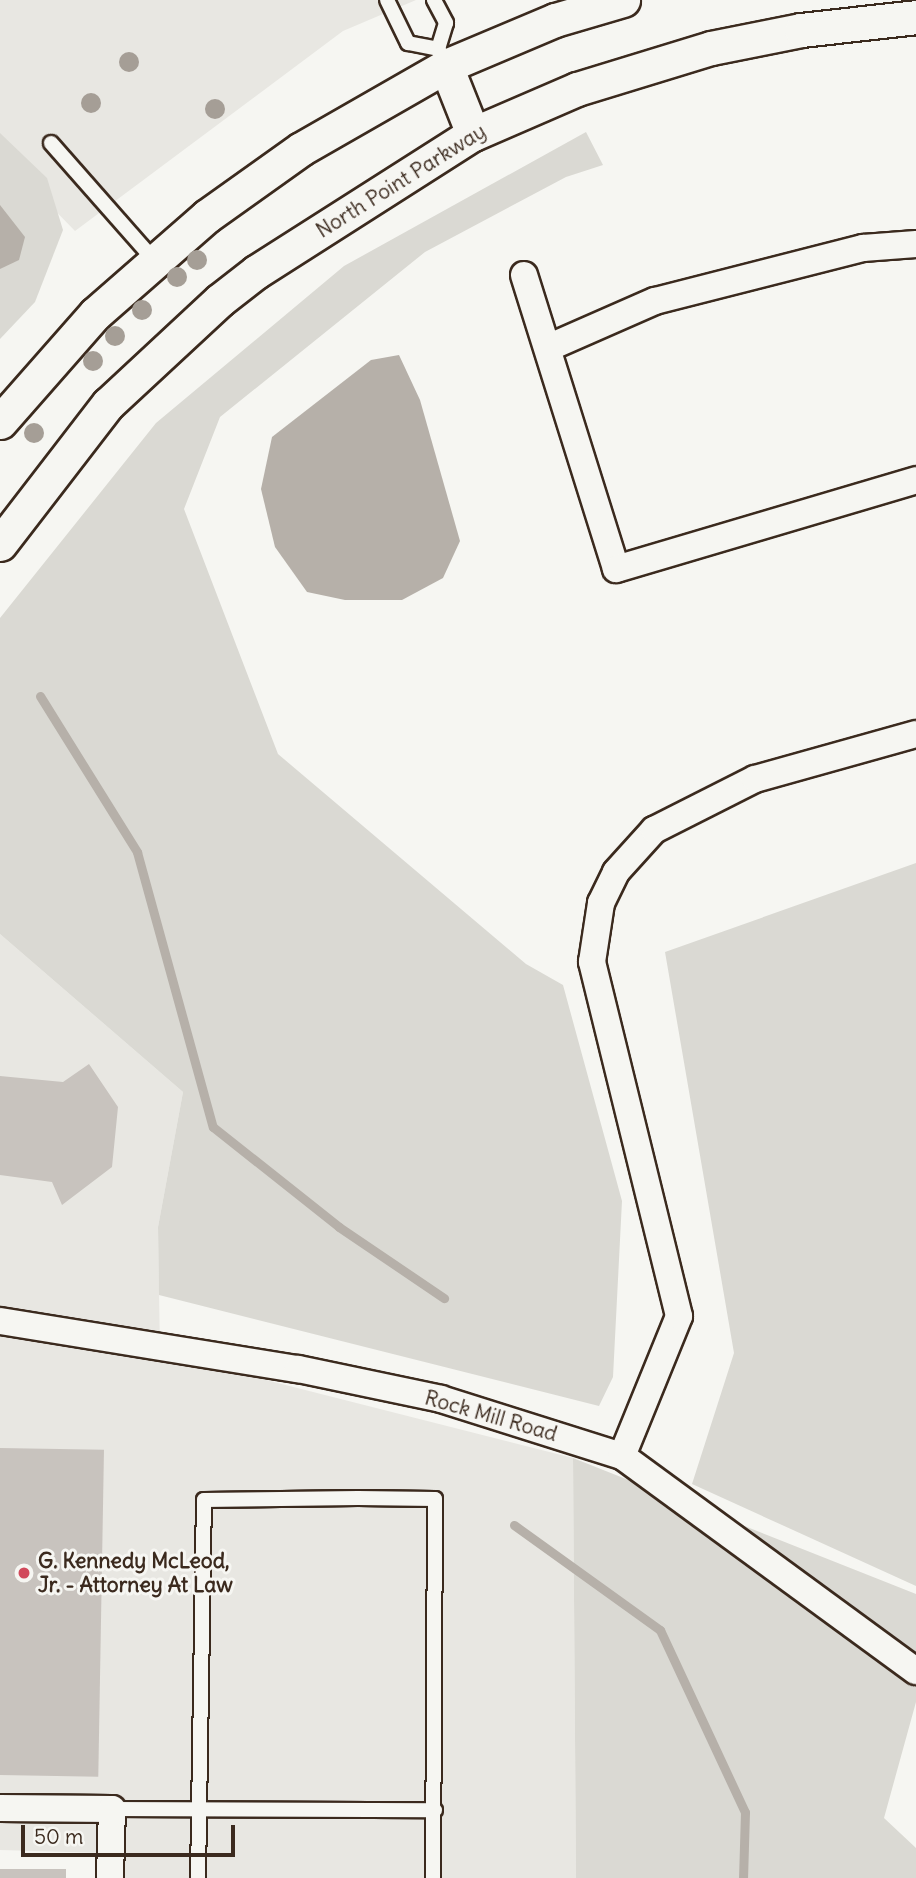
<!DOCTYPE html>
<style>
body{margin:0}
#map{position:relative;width:916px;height:1878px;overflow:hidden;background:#f6f6f2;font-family:Delius,sans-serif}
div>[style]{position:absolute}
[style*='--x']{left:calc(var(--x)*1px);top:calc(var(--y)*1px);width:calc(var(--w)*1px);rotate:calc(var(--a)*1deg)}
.built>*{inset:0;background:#e8e7e2}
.green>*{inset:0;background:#dad9d3}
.water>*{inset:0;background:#b6b0a9}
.stream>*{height:9px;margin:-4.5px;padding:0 4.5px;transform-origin:4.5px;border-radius:4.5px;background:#b6b0a9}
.building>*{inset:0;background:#c8c3be;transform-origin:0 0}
.roads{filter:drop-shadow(2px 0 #3b2a1e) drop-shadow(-2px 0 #3b2a1e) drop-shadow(0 2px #3b2a1e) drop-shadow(0 -2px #3b2a1e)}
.service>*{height:14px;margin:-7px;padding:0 7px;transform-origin:7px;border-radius:7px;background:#f6f6f2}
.minor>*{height:26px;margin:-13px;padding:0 13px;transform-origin:13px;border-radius:13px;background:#f6f6f2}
.tertiary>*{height:33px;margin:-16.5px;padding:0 16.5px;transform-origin:16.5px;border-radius:16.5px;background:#f6f6f2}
.trees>*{width:20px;height:20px;margin:-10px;border-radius:50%;background:#a59e96}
.dots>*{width:19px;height:19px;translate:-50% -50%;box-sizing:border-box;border:4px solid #f6f6f2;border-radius:50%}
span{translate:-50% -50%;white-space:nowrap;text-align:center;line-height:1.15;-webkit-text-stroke:6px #f6f6f2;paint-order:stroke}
.street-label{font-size:21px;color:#3b2a1e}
.poi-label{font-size:21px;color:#3b2a1e;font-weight:700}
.left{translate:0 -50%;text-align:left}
.scale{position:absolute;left:21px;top:1825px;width:214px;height:32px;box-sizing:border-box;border:4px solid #3b2a1e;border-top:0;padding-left:9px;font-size:21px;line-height:24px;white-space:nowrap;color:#3b2a1e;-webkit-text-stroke:5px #f6f6f2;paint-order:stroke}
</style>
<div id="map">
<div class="built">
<div style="clip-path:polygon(0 0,416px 0,343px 31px,75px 231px,0 154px)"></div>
<div style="clip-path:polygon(0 934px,183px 1092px,158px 1227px,160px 1353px,573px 1458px,576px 1878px,103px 1878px,104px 1853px,0 1850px)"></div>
</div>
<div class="green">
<div style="clip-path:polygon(586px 132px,603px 165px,566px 177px,425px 252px,220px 417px,184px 509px,278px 754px,526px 964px,563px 985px,622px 1201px,613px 1377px,599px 1406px,159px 1295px,158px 1227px,183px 1092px,0 934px,0 618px,156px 423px,344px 266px)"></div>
<div style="clip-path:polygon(0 133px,47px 178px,63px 230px,35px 302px,0 339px)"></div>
<div style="clip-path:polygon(916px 863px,916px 1586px,692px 1484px,734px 1353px,665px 952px)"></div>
<div style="clip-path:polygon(573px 1458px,916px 1594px,916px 1702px,884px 1818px,916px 1848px,916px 1878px,576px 1878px)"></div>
</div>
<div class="water">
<div style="clip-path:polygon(0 205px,25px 237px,19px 260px,0 269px)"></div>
<div style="clip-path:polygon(399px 355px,420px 400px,460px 541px,443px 578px,402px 600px,345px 600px,307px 592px,275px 547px,261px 489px,272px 437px,371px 360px)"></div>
</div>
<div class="stream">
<div style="--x:40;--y:696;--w:184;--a:58.1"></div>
<div style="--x:137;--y:852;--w:285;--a:74.6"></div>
<div style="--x:213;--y:1127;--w:161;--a:38.4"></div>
<div style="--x:339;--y:1227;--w:127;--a:34.1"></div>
<div style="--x:514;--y:1525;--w:180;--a:35.7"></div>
<div style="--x:660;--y:1630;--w:201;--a:65"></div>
<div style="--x:745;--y:1812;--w:66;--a:91.7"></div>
</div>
<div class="building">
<div style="clip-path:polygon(89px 1064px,118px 1107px,112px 1167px,62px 1205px,52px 1182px,0 1175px,0 1076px,63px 1082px)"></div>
<div style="left:0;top:1448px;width:104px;height:327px;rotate:1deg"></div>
<div style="left:0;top:1869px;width:66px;height:9px"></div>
</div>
<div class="roads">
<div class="service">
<div style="--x:387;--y:0;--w:48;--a:64"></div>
<div style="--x:408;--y:43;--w:31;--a:11"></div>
<div style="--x:434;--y:0;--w:26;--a:62"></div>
<div style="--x:446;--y:23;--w:27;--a:107"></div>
<div style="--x:438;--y:49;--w:9;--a:63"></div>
<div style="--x:51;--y:143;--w:157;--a:48.6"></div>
<div style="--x:112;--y:1809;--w:323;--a:0.2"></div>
<div style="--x:198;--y:1878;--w:378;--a:-89.1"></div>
<div style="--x:204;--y:1500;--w:154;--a:-0.7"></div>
<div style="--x:358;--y:1498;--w:77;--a:0.7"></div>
<div style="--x:435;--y:1499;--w:379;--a:90.3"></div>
</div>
<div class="minor">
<div style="--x:524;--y:275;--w:308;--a:72.6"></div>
<div style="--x:616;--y:569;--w:313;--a:-16.5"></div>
<div style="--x:550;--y:347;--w:115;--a:-23.7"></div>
<div style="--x:655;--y:301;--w:215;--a:-14.3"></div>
<div style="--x:863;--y:248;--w:53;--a:-4.3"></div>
<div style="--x:0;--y:1321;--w:302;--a:9.2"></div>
<div style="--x:298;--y:1369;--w:146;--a:11.8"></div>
<div style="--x:441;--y:1399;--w:190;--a:17.5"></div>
<div style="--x:622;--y:1456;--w:364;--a:36.2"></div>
<div style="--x:622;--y:1456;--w:151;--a:-67.8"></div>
<div style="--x:679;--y:1316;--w:365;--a:-103.8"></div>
<div style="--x:592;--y:962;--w:60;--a:-81.3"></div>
<div style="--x:601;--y:903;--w:34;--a:-64"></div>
<div style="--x:616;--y:872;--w:57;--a:-47.9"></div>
<div style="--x:654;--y:830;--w:113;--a:-26.8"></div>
<div style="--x:755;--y:779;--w:167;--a:-15.6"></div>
<div style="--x:0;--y:1808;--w:112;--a:0.5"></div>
<div style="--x:112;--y:1809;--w:69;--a:91.7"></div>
</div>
<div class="tertiary">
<div style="--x:446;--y:66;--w:73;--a:68.3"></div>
<div style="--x:0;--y:422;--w:144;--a:-48.7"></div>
<div style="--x:95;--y:314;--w:149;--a:-41.2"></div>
<div style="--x:207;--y:216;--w:115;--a:-35.5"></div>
<div style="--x:301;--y:149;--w:167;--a:-29.8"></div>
<div style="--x:446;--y:66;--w:118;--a:-22.9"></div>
<div style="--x:555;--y:20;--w:71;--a:-16.4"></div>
<div style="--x:0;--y:544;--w:177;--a:-52.4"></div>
<div style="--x:108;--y:404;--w:153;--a:-42.9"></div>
<div style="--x:220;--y:300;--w:46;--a:-37.9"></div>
<div style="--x:256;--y:272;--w:257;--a:-32.5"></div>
<div style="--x:473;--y:134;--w:113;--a:-23.4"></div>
<div style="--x:577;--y:89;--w:140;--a:-17"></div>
<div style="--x:711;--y:48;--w:92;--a:-11.3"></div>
<div style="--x:801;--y:30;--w:116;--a:-6.4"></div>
</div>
</div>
<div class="trees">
<div style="left:129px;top:62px"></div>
<div style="left:91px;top:103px"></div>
<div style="left:215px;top:109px"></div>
<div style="left:197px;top:260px"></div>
<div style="left:177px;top:277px"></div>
<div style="left:142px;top:310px"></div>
<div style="left:115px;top:336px"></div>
<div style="left:93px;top:361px"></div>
<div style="left:34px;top:433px"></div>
</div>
<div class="dots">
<div style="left:24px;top:1573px;background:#d1495b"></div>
</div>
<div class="street-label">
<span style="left:401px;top:181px;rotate:-32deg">North Point Parkway</span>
<span style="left:491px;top:1416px;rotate:16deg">Rock Mill Road</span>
</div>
<div class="poi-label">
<span class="left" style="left:38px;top:1573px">G. Kennedy McLeod,<br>Jr. - Attorney At Law</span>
</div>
<div class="scale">50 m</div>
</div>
